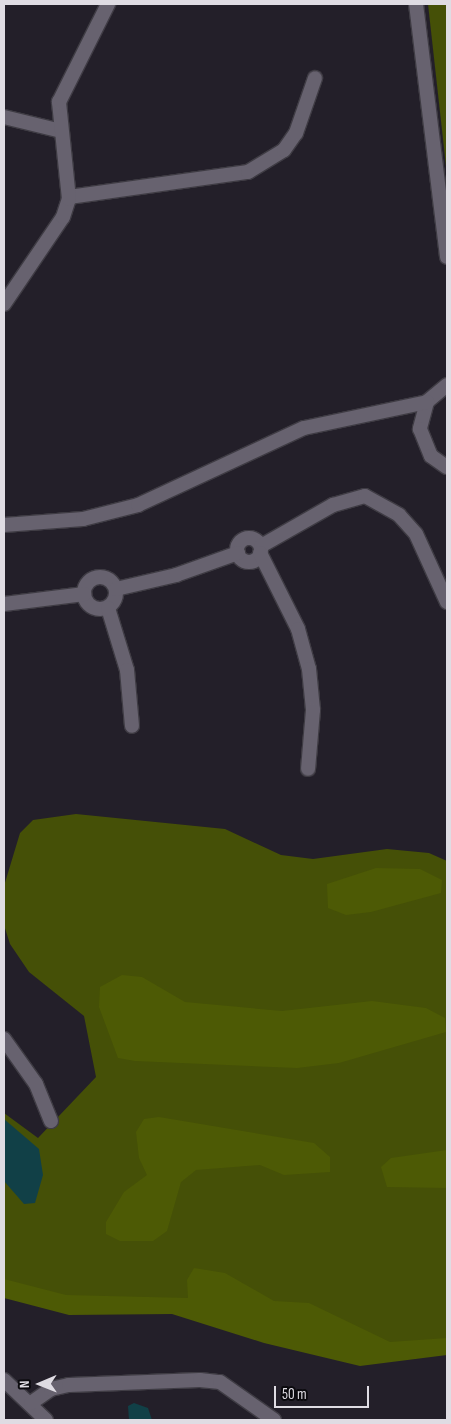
<!DOCTYPE html>
<style>
body{margin:0}
#map{position:relative;width:451px;height:1424px;overflow:hidden;background:#231f29;font-family:"Sofia Sans Condensed",sans-serif}
div>[style]{position:absolute}
[style*='--x']{left:calc(var(--x)*1px);top:calc(var(--y)*1px);width:calc(var(--w)*1px);rotate:calc(var(--a)*1deg)}
.green>*{inset:0;background:#455007}
.forest>*{inset:0;background:#4d5a05}
.water>*{inset:0;background:#114047}
.roads{filter:drop-shadow(1px 0 #3f3c44) drop-shadow(-1px 0 #3f3c44) drop-shadow(0 1px #3f3c44) drop-shadow(0 -1px #3f3c44)}
.street>*{height:14px;margin:-7px;padding:0 7px;transform-origin:7px;border-radius:7px;background:#67626f}
.street>.ring{margin:-7px;padding:0;box-sizing:content-box;background:none;border:14px solid #67626f;border-radius:50%}
span{translate:-50% -50%;white-space:nowrap;text-align:center;line-height:1.15;-webkit-text-stroke:4px #0b0a0e;paint-order:stroke}
.frame{position:absolute;inset:0;border:5px solid #dfdce3;pointer-events:none}
.north{position:absolute;left:15px;top:1359px;width:50px;height:50px;-webkit-text-stroke:4px #0b0a0e;paint-order:stroke;rotate:269deg;font-size:14px;font-weight:700;line-height:20px;text-align:center;color:#dfdce3}
.north::after{content:'';display:block;margin:auto;width:18px;height:22px;background:#dfdce3;clip-path:polygon(50% 0,100% 100%,50% 72%,0 100%)}
.scale{position:absolute;left:274px;top:1386px;width:95px;height:22px;box-sizing:border-box;border:2px solid #dfdce3;border-top:0;padding-left:6px;font-size:15px;line-height:18px;white-space:nowrap;color:#dfdce3;-webkit-text-stroke:4px #0b0a0e;paint-order:stroke}
</style>
<div id="map">
<div class="green">
<div style="clip-path:polygon(428px 4px,447px 4px,447px 175px)"></div>
<div style="clip-path:polygon(76px 814px,225px 829px,281px 855px,313px 859px,387px 849px,429px 853px,447px 861px,447px 1349px,394px 1356px,197px 1307px,68px 1307px,4px 1287px,4px 1113px,38px 1138px,96px 1077px,84px 1016px,29px 972px,10px 944px,4px 925px,4px 886px,20px 833px,33px 820px)"></div>
</div>
<div class="forest">
<div style="clip-path:polygon(376px 868px,420px 869px,442px 880px,441px 893px,371px 912px,346px 915px,328px 908px,327px 884px)"></div>
<div style="clip-path:polygon(122px 975px,142px 977px,185px 1002px,282px 1011px,372px 1001px,426px 1008px,445px 1018px,446px 1032px,339px 1063px,297px 1068px,135px 1061px,118px 1058px,99px 1007px,100px 987px)"></div>
<div style="clip-path:polygon(159px 1117px,314px 1143px,330px 1157px,330px 1172px,284px 1175px,260px 1165px,196px 1170px,181px 1182px,167px 1231px,153px 1241px,120px 1241px,106px 1234px,106px 1222px,124px 1192px,147px 1175px,139px 1158px,136px 1132px,144px 1119px)"></div>
<div style="clip-path:polygon(447px 1150px,447px 1188px,387px 1187px,381px 1167px,391px 1158px)"></div>
<div style="clip-path:polygon(194px 1268px,225px 1273px,274px 1301px,309px 1303px,390px 1342px,447px 1338px,447px 1355px,360px 1366px,264px 1343px,172px 1314px,69px 1315px,4px 1298px,4px 1279px,66px 1295px,188px 1298px,187px 1280px)"></div>
</div>
<div class="water">
<div style="clip-path:polygon(4px 1119px,39px 1149px,43px 1175px,35px 1203px,24px 1204px,4px 1181px)"></div>
<div style="clip-path:polygon(134px 1403px,148px 1408px,152px 1420px,129px 1420px,128px 1406px)"></div>
</div>
<div class="roads">
<div class="street">
<div style="--x:416;--y:4;--w:255;--a:83"></div>
<div style="--x:4;--y:117;--w:59;--a:13.8"></div>
<div style="--x:69;--y:197;--w:181;--a:-8"></div>
<div style="--x:248;--y:172;--w:42;--a:-31.4"></div>
<div style="--x:284;--y:150;--w:21;--a:-55"></div>
<div style="--x:296;--y:133;--w:58;--a:-70.9"></div>
<div style="--x:4;--y:304;--w:105;--a:-55.9"></div>
<div style="--x:63;--y:217;--w:19;--a:-72"></div>
<div style="--x:69;--y:199;--w:98;--a:-95.9"></div>
<div style="--x:59;--y:102;--w:110;--a:-63.4"></div>
<div style="--x:447;--y:385;--w:26;--a:140"></div>
<div style="--x:427;--y:402;--w:28;--a:105"></div>
<div style="--x:420;--y:429;--w:29;--a:68"></div>
<div style="--x:431;--y:456;--w:19;--a:35"></div>
<div style="--x:4;--y:525;--w:79;--a:-4.3"></div>
<div style="--x:83;--y:519;--w:57;--a:-14.3"></div>
<div style="--x:138;--y:505;--w:183;--a:-24.9"></div>
<div style="--x:304;--y:428;--w:126;--a:-11.9"></div>
<div class="ring" style="left:237px;top:538px;width:10px;height:10px"></div>
<div style="--x:261;--y:546;--w:83;--a:-29.7"></div>
<div style="--x:333;--y:505;--w:33;--a:-16"></div>
<div style="--x:365;--y:496;--w:39;--a:29"></div>
<div style="--x:399;--y:515;--w:25;--a:48"></div>
<div style="--x:416;--y:534;--w:75;--a:65.5"></div>
<div style="--x:260;--y:553;--w:85;--a:63.4"></div>
<div style="--x:298;--y:629;--w:41;--a:74.6"></div>
<div style="--x:309;--y:669;--w:41;--a:84.4"></div>
<div style="--x:313;--y:710;--w:59;--a:94.8"></div>
<div class="ring" style="left:84px;top:577px;width:18px;height:18px"></div>
<div style="--x:116;--y:589;--w:62;--a:-13.1"></div>
<div style="--x:176;--y:575;--w:66;--a:-19.5"></div>
<div style="--x:4;--y:604;--w:81;--a:-7.1"></div>
<div style="--x:108;--y:608;--w:65;--a:73"></div>
<div style="--x:127;--y:670;--w:56;--a:84.9"></div>
<div style="--x:4;--y:1039;--w:55;--a:54.6"></div>
<div style="--x:36;--y:1084;--w:40;--a:68"></div>
<div style="--x:4;--y:1380;--w:58;--a:43.6"></div>
<div style="--x:31;--y:1403;--w:24;--a:-35"></div>
<div style="--x:51;--y:1389;--w:18;--a:-13"></div>
<div style="--x:69;--y:1385;--w:131;--a:-2.2"></div>
<div style="--x:200;--y:1380;--w:20;--a:6"></div>
<div style="--x:220;--y:1382;--w:66;--a:35.1"></div>
</div>
</div>
<div class="frame"></div>
<div class="north">N</div>
<div class="scale">50 m</div>
</div>
